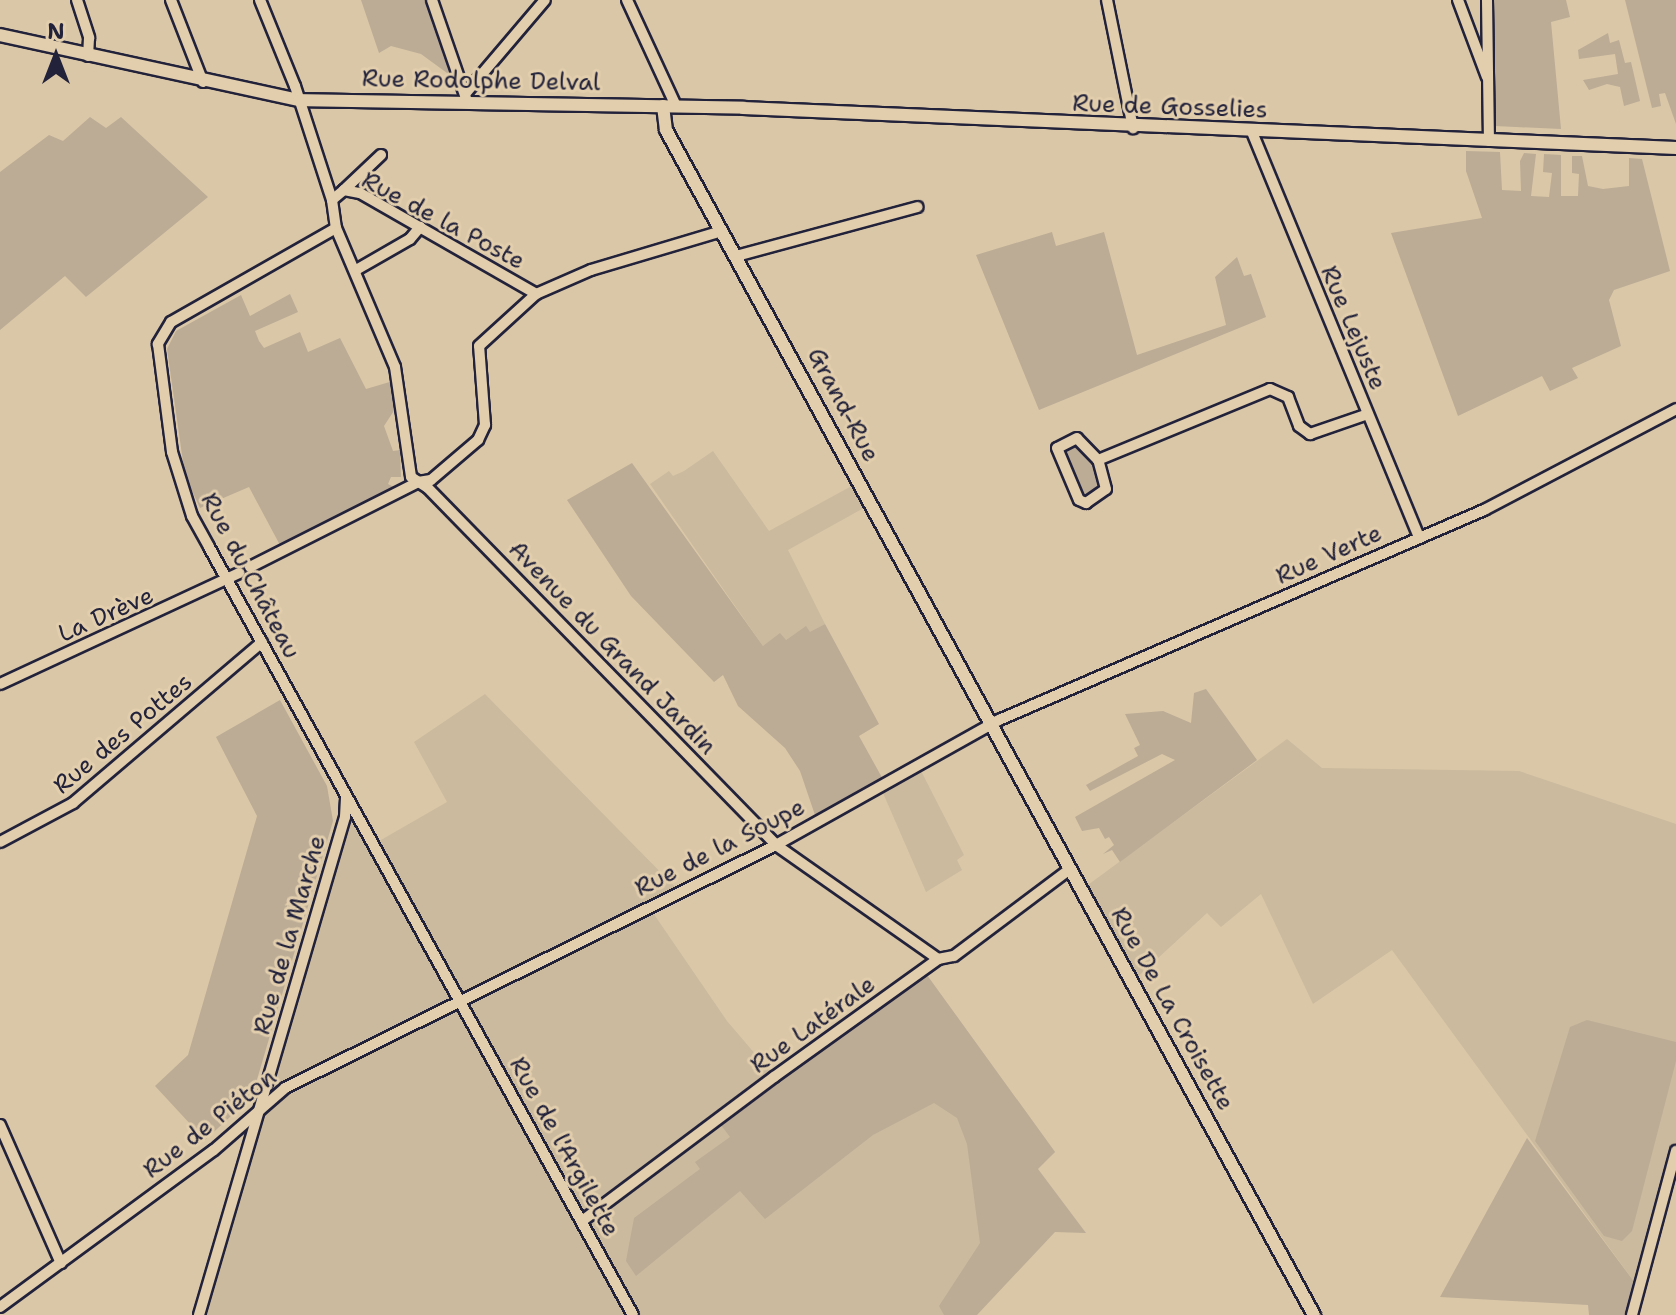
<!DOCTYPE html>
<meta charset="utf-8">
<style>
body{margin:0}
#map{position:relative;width:1676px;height:1315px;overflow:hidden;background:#dac7a7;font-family:"Shantell Sans",sans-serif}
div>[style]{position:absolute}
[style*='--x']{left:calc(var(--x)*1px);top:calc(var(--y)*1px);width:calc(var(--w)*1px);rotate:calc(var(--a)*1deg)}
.built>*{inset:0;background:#cbba9e}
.green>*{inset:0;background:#bcac96}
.roads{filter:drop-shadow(2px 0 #22223b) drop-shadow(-2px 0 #22223b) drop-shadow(0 2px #22223b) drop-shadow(0 -2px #22223b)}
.minor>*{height:10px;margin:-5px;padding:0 5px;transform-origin:5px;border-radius:5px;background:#e2ceac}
.major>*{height:12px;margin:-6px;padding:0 6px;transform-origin:6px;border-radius:6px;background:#e2ceac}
span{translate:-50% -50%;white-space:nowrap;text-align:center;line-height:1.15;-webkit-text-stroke:6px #e2ceac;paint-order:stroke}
.street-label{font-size:24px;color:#22223b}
.north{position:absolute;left:16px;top:16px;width:80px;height:80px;-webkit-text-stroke:6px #e2ceac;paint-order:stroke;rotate:0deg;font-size:22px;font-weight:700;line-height:32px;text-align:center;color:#22223b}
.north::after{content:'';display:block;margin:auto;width:28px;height:36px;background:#22223b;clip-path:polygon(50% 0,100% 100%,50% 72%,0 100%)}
</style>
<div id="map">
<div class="built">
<div style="clip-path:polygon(713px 451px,769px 531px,859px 482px,871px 504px,788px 550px,825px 624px,810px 633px,805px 627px,786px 640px,763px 646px,650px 484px,669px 471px,673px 476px,684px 471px)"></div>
<div style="clip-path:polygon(485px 694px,680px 892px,649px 907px,727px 1021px,774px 1076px,924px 971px,1055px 1152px,1037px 1168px,962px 1315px,199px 1315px,346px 794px,374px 844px,447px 802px,414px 742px)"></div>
<div style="clip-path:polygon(1287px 739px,1322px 768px,1519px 771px,1676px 824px,1676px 1151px,1638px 1287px,1392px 950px,1313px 1004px,1261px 894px,1221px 927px,1207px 913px,1132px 982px,1081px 890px)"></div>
<div style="clip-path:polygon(918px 765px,964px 855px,957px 860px,962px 870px,926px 892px,880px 786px)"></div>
</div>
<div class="green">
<div style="clip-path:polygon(361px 0,428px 0,458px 81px,421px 54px,391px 46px,379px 53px)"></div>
<div style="clip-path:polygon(1494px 0,1566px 0,1570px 17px,1551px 22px,1561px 129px,1495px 126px)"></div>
<div style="clip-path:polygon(1625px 0,1676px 0,1676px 124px,1665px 93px,1659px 94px,1661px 106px,1652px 108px)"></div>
<div style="clip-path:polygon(1608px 33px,1610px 43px,1619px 40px,1625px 63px,1631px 62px,1640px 101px,1624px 106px,1620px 87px,1607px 84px,1589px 90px,1583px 80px,1618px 74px,1615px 54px,1579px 59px,1578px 50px)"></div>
<div style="clip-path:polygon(90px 117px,106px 128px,121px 117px,208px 197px,86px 297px,65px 276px,0 330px,0 172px,49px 135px,63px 141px)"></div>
<div style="clip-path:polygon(1466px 151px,1500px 152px,1502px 190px,1521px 191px,1520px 161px,1524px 153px,1536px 154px,1531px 196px,1549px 197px,1552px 173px,1543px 172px,1544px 154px,1561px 155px,1561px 196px,1578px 196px,1579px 174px,1572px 173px,1572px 156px,1582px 156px,1588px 186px,1603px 189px,1629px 186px,1629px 158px,1642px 159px,1670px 271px,1614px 290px,1609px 300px,1621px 346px,1572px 368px,1578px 378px,1550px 391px,1542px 376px,1458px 416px,1391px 233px,1482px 218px,1466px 171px)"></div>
<div style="clip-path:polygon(1052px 232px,1056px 246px,1104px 232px,1137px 355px,1226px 325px,1215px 277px,1237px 257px,1244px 276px,1251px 274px,1266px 317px,1039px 410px,976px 255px)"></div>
<div style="clip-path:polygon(290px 294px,298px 312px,255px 331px,259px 341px,264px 348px,300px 332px,308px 352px,340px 338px,366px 389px,393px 381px,395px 409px,384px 426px,393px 451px,400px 450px,401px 477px,391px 477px,388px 484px,398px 489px,281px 547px,249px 487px,200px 508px,185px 476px,167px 349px,176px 331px,241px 295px,250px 316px)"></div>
<div style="clip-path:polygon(1073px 445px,1096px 470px,1098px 484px,1089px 495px,1082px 494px,1061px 453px)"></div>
<div style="clip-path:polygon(632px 463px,763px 646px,780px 633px,786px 640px,806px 626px,810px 632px,825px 624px,879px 724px,859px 736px,885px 783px,817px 821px,800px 771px,785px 748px,738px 706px,723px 675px,714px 682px,631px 596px,567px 500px)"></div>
<div style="clip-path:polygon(1206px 689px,1257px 760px,1120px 862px,1112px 850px,1103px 854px,1114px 845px,1109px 837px,1105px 839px,1099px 828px,1082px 831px,1075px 817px,1175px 760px,1162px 754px,1090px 791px,1086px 785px,1138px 756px,1134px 748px,1140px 745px,1125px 714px,1163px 711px,1191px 723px,1194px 693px)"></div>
<div style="clip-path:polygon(280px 700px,327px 786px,333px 821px,256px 1083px,243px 1105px,205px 1140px,155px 1086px,188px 1055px,257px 816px,216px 737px)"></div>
<div style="clip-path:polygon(924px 971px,1055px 1152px,1038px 1169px,1086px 1233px,1055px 1232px,977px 1315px,944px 1315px,939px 1306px,980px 1243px,967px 1144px,957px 1118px,934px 1103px,873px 1135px,765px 1219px,740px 1191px,636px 1276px,626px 1261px,634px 1218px,700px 1169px,695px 1162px,730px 1137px,717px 1120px)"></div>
<div style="clip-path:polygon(1587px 1020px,1676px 1042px,1676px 1061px,1632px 1231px,1622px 1241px,1604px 1236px,1535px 1141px,1570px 1027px)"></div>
<div style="clip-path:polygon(1527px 1138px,1638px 1287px,1632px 1315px,1589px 1315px,1588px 1305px,1440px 1297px)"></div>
</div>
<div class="roads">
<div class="minor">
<div style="--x:77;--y:0;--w:40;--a:72"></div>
<div style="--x:89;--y:38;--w:18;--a:93"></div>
<div style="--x:171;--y:0;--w:88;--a:68.7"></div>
<div style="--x:260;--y:0;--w:93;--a:67.9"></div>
<div style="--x:295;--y:86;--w:120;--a:72"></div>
<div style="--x:332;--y:200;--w:28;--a:82"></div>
<div style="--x:336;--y:228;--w:151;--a:67"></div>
<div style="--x:395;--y:367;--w:111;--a:81.7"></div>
<div style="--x:411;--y:477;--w:20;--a:33"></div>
<div style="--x:428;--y:488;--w:499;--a:45.7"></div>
<div style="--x:776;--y:845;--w:198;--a:35.1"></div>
<div style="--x:432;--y:0;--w:104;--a:70.9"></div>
<div style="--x:627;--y:0;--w:117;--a:65.2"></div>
<div style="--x:1107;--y:0;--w:131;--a:78.5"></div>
<div style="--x:1458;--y:0;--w:82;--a:69.4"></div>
<div style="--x:1487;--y:0;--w:141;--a:89.2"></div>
<div style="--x:465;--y:94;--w:123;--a:-49.6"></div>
<div style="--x:1252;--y:132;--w:439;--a:67.6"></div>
<div style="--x:344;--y:190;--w:51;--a:-43.4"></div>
<div style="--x:332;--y:200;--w:16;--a:-40"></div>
<div style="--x:344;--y:190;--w:16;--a:11"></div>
<div style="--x:360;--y:193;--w:203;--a:29.8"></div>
<div style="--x:336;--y:228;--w:190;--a:150.3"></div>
<div style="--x:171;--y:322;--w:26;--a:121"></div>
<div style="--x:158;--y:344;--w:109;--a:82.6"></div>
<div style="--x:172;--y:452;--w:67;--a:72.6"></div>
<div style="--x:192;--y:516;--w:35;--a:61"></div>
<div style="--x:209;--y:547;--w:877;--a:61.1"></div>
<div style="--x:736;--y:256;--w:188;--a:-15.1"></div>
<div style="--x:356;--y:270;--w:62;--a:-29.9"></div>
<div style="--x:410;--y:239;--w:16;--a:-50"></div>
<div style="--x:1098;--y:460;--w:30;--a:-134"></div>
<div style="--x:1077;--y:438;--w:22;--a:153"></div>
<div style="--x:1057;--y:448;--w:56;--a:67.1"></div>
<div style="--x:1079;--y:500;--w:8;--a:23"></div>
<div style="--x:1086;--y:503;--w:24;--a:-35"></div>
<div style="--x:1106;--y:489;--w:30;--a:-105"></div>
<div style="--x:1098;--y:460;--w:186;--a:-22.4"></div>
<div style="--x:1270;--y:389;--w:20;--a:24"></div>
<div style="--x:1288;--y:397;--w:31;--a:69"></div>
<div style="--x:1299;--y:426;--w:14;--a:36"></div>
<div style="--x:1310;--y:434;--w:61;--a:-19"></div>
<div style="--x:250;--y:567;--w:188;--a:-26.8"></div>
<div style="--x:418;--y:482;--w:13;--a:-9"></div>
<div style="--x:431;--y:480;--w:62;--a:-40.4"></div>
<div style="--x:478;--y:440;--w:17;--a:-65"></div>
<div style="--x:485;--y:425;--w:79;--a:-94.3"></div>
<div style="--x:479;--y:346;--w:77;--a:-42.4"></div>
<div style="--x:536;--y:294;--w:60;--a:-23.6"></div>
<div style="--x:591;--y:270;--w:137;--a:-16.6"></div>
<div style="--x:0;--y:684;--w:264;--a:-24.9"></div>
<div style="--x:0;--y:842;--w:83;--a:-28.1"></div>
<div style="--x:73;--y:803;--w:248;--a:-40.4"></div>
<div style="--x:0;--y:1125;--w:151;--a:66.2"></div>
<div style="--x:582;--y:1221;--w:240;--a:-36.9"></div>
<div style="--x:774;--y:1077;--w:202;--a:-35.7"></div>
<div style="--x:938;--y:959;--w:16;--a:-11"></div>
<div style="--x:954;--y:956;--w:145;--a:-36.9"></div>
<div style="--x:0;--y:1307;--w:265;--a:-36.3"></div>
<div style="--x:214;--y:1150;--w:94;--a:-41.1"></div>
<div style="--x:285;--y:1088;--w:548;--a:-26.33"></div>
<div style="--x:776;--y:845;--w:256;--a:-29.3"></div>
<div style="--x:999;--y:720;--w:529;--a:-23.41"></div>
<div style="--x:1484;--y:510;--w:217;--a:-27.7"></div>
<div style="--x:199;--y:1315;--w:519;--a:-73.66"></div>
<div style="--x:345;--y:817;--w:21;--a:-87"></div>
<div style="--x:1632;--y:1315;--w:170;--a:-75"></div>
</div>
<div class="major">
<div style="--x:0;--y:35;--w:306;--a:12.3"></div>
<div style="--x:299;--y:100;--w:444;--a:1"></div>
<div style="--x:743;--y:108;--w:934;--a:2.45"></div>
<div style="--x:663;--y:106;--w:24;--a:83"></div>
<div style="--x:666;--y:130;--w:1351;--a:61.33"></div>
</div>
</div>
<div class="street-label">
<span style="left:481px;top:81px;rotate:1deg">Rue Rodolphe Delval</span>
<span style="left:1170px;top:107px;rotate:2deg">Rue de Gosselies</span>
<span style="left:443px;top:221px;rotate:28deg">Rue de la Poste</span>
<span style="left:1353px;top:328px;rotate:67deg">Rue Lejuste</span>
<span style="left:843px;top:405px;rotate:62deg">Grand-Rue</span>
<span style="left:1329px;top:555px;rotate:-24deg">Rue Verte</span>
<span style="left:250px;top:576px;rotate:62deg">Rue du Château</span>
<span style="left:106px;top:615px;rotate:-24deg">La Drève</span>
<span style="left:612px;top:648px;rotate:46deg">Avenue du Grand Jardin</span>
<span style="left:123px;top:734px;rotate:-40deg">Rue des Pottes</span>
<span style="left:720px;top:848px;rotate:-27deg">Rue de la Soupe</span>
<span style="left:290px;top:935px;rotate:-74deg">Rue de la Marche</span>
<span style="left:1172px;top:1009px;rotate:61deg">Rue De La Croisette</span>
<span style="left:813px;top:1025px;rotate:-36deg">Rue Latérale</span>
<span style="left:210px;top:1124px;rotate:-38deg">Rue de Piéton</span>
<span style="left:564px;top:1147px;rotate:61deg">Rue de l'Argilette</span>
</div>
<div class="north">N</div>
</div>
